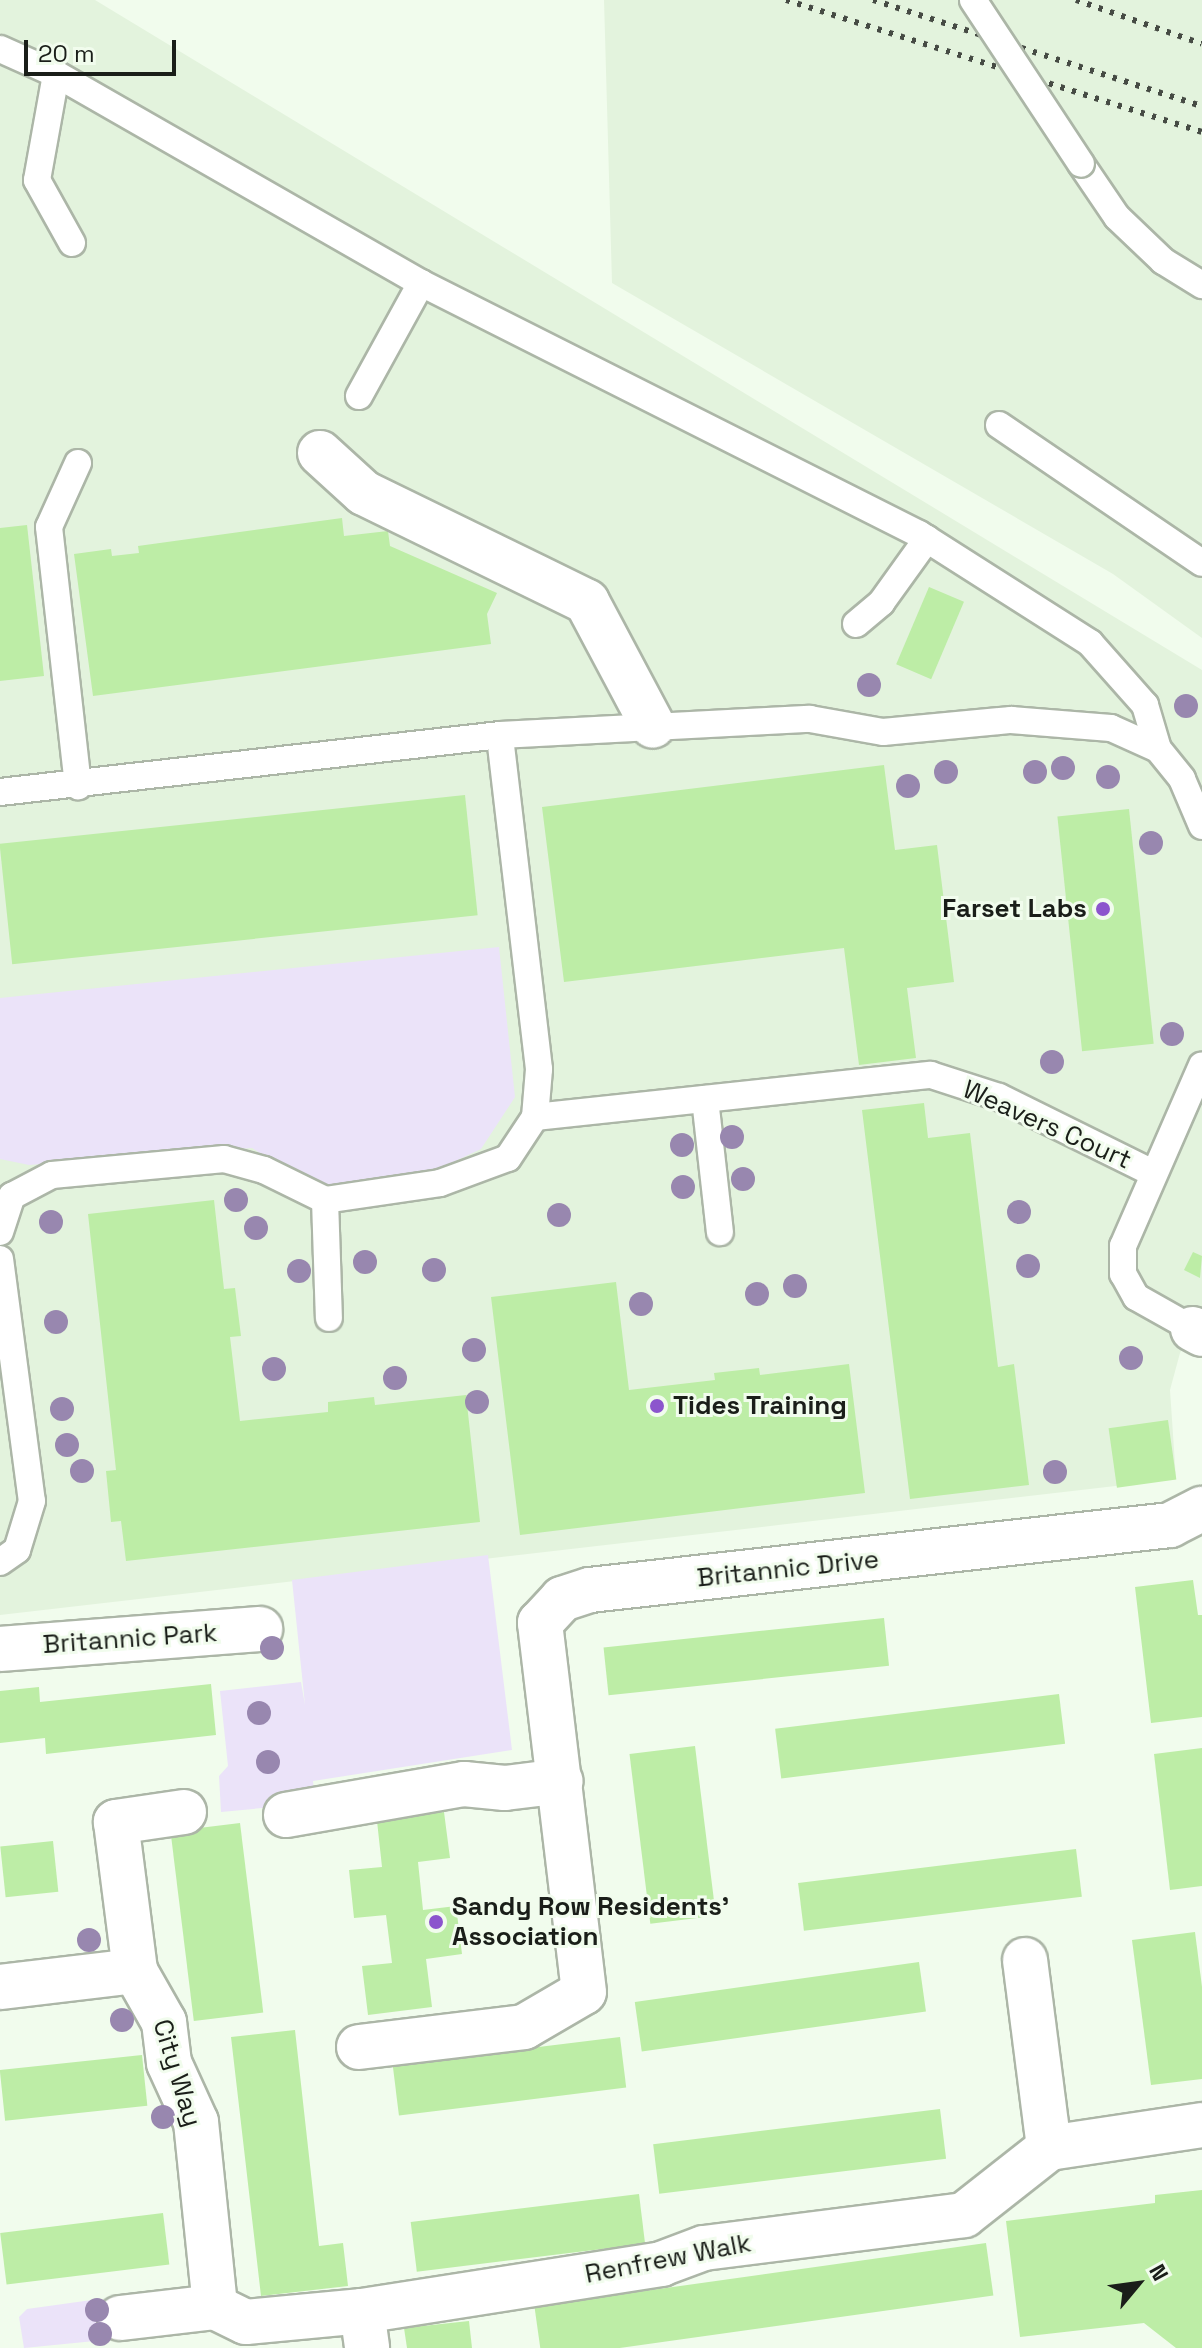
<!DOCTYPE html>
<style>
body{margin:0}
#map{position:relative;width:1202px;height:2348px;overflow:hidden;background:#f1fced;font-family:"Space Grotesk",sans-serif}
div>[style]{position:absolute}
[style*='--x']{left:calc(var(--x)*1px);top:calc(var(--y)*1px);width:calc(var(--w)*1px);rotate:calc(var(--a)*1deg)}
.built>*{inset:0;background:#e3f3dd}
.green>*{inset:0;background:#ebe3f9}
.building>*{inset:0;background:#bdeda6;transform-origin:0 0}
.roads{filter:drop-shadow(2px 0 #acb6a7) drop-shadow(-2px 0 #acb6a7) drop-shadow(0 2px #acb6a7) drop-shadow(0 -2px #acb6a7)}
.lane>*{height:26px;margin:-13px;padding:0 13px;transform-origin:13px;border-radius:13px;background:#fff}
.street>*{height:44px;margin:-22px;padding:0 22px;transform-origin:22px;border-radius:22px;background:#fff}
.rail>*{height:6px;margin-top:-3px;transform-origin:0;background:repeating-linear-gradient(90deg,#464b44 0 4px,transparent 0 12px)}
.bridges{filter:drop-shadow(2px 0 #acb6a7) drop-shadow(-2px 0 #acb6a7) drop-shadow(0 2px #acb6a7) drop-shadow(0 -2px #acb6a7)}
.lane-bridge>*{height:26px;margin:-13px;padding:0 13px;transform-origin:13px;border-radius:13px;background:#fff}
.trees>*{width:24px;height:24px;margin:-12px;border-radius:50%;background:#9887af}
.dots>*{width:22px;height:22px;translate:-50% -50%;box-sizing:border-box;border:4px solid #f1fced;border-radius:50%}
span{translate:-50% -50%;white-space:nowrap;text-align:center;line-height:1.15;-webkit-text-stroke:6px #f1fced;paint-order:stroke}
.poi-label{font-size:26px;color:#1a1e19;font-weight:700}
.right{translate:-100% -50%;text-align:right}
.left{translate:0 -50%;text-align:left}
.street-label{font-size:26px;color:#1a1e19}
.north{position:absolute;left:1098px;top:2244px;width:80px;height:80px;-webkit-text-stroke:6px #f1fced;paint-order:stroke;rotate:61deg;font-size:22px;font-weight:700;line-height:32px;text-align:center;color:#1a1e19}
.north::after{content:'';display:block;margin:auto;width:28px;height:36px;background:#1a1e19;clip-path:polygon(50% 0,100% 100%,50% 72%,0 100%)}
.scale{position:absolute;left:24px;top:40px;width:152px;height:36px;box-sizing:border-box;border:4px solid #1a1e19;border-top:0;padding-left:10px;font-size:24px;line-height:28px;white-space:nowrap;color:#1a1e19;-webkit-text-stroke:6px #f1fced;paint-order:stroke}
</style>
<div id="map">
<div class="built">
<div style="clip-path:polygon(0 0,95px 0,1202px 670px,1202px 1309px,1180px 1353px,1170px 1390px,1176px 1479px,0 1615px)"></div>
<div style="clip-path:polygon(604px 0,1202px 0,1202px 638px,1113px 574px,612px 283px)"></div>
</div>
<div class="green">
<div style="clip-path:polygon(499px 947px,515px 1097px,481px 1149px,432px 1172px,322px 1193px,252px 1148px,29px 1165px,0 1159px,0 998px)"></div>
<div style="clip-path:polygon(488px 1555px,512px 1750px,313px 1781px,315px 1803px,221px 1812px,219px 1776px,228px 1766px,220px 1691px,301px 1682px,305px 1705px,292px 1580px)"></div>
<div style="clip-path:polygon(99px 2299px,105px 2340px,24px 2348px,19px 2317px,27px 2309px)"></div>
</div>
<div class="building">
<div style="clip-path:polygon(342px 518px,344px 536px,388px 531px,390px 546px,497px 593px,487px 614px,491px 644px,93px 696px,74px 554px,111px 549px,112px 556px,139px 553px,138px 546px)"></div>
<div style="clip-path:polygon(27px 525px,44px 676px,0 681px,0 528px)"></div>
<div style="left:929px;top:587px;width:38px;height:84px;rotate:23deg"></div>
<div style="clip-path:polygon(884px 765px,895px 850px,937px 845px,954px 982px,907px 988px,916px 1058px,859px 1065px,844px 948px,564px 982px,542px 807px)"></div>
<div style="left:465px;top:795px;width:121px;height:468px;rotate:84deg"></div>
<div style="left:1129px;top:809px;width:236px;height:72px;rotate:84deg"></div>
<div style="clip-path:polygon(924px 1103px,928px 1138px,970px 1133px,998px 1367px,1014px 1364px,1029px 1485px,910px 1499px,862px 1110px)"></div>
<div style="clip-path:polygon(214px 1200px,224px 1289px,235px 1288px,241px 1336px,230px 1337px,240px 1421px,328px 1412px,328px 1402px,374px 1397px,375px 1405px,466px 1395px,480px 1522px,126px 1561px,121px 1521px,111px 1522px,106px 1471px,116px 1470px,88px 1214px)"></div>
<div style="clip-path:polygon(1193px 1252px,1202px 1256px,1200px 1278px,1184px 1270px)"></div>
<div style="clip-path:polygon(616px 1282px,629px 1390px,715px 1380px,714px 1373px,759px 1368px,760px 1375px,849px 1364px,865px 1493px,520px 1535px,491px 1297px)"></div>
<div style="left:1168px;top:1420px;width:60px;height:60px;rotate:82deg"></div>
<div style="clip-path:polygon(1193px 1580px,1198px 1615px,1202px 1615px,1202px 1717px,1151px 1723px,1135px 1587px)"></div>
<div style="left:884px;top:1618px;width:48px;height:282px;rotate:84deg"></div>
<div style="clip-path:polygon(211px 1684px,216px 1735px,46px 1754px,45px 1738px,0 1743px,0 1691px,39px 1687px,40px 1702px)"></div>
<div style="left:1059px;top:1694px;width:50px;height:286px;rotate:83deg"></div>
<div style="left:695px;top:1746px;width:171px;height:66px;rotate:83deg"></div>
<div style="clip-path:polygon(1202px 1748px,1202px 1886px,1170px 1890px,1154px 1754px)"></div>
<div style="clip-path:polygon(444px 1812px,450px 1858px,418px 1862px,423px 1910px,456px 1906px,462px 1954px,426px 1959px,432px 2007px,368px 2015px,362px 1966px,392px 1963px,386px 1915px,354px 1918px,349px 1870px,382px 1867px,377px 1821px)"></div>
<div style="left:240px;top:1823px;width:191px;height:70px;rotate:83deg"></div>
<div style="left:53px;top:1841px;width:51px;height:53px;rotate:84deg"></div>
<div style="left:1076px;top:1849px;width:48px;height:280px;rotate:83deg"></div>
<div style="clip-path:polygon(1195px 1932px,1202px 1987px,1202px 2079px,1151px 2085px,1132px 1940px)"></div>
<div style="left:919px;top:1962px;width:50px;height:287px;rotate:82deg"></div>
<div style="clip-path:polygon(295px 2030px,319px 2246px,343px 2243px,348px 2286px,261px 2296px,231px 2037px)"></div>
<div style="left:620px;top:2037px;width:51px;height:229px;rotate:83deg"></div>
<div style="left:142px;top:2055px;width:51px;height:143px;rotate:84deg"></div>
<div style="left:940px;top:2109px;width:50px;height:289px;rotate:83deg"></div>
<div style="clip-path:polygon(1202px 2190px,1202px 2348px,1176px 2348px,1144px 2323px,1020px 2337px,1006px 2221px,1155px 2203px,1155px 2195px)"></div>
<div style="left:639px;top:2194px;width:50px;height:230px;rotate:83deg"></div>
<div style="left:163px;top:2213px;width:52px;height:164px;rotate:83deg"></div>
<div style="left:986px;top:2243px;width:53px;height:456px;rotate:82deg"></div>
<div style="clip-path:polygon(469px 2321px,472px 2348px,407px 2348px,404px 2328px)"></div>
</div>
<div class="roads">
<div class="lane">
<div style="--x:0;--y:49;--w:61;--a:24.1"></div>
<div style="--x:1081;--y:164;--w:64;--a:55.8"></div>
<div style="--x:1117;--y:217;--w:64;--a:43.7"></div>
<div style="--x:1163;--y:261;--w:46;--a:31.6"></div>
<div style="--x:72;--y:243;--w:72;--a:-119.1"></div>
<div style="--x:37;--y:180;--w:108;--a:-79.8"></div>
<div style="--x:56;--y:74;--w:421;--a:29.8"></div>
<div style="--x:421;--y:283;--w:558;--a:26.75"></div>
<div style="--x:919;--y:534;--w:203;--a:32.5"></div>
<div style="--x:1090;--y:643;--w:83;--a:48.4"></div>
<div style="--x:1145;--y:705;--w:46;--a:73.5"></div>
<div style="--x:359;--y:396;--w:129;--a:-61.2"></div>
<div style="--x:999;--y:425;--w:245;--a:34.2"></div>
<div style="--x:78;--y:463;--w:70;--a:114.4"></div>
<div style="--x:49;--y:527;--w:261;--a:83.6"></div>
<div style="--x:856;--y:624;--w:33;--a:-40"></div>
<div style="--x:881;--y:603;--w:79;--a:-54.3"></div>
<div style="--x:0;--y:792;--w:503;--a:-6.5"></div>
<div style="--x:500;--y:735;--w:310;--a:-3"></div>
<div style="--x:810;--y:719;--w:74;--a:10.1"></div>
<div style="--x:883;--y:732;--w:129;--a:-5.4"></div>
<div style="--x:1011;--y:720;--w:100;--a:4.6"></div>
<div style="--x:1111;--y:728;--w:51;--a:24.1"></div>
<div style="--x:1158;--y:749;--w:38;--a:51"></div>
<div style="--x:1182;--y:779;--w:51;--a:66.9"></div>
<div style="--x:705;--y:1099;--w:134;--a:83.6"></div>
<div style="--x:535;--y:1117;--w:398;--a:-6.1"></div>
<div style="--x:931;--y:1075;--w:71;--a:17.9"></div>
<div style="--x:999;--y:1097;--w:169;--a:26.3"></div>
<div style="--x:325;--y:1200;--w:118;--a:88.1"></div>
<div style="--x:0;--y:1232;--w:38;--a:-72"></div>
<div style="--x:12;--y:1196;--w:45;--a:-27.7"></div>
<div style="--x:52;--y:1175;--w:173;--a:-5.3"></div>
<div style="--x:224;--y:1159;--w:41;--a:15.4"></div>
<div style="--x:264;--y:1170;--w:68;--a:26.2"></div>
<div style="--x:325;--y:1200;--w:116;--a:-8.4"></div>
<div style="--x:440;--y:1183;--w:72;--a:-20.2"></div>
<div style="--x:508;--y:1158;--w:49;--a:-56.6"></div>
<div style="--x:535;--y:1117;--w:48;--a:-85.2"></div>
<div style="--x:539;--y:1069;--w:336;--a:-96.7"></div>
<div style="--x:0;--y:1259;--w:244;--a:82.5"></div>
<div style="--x:32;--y:1501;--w:51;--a:107"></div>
<div style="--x:17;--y:1550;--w:21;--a:145"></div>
<div style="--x:1193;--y:1329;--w:65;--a:-150.7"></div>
<div style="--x:1136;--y:1297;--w:26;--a:-119"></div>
<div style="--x:1123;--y:1274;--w:28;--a:-90"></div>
<div style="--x:1123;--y:1246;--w:197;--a:-66.4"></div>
</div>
<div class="street">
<div style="--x:320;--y:453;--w:59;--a:42.3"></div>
<div style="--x:364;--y:493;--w:248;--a:26"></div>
<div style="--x:587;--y:602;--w:140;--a:62"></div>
<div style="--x:1193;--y:1329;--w:10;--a:29"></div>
<div style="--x:0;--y:1649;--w:261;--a:-4.4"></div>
<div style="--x:184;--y:1812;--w:69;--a:171.6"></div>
<div style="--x:116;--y:1822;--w:150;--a:82.7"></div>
<div style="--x:135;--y:1971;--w:59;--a:60.4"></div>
<div style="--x:164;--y:2022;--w:41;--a:83"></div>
<div style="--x:169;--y:2063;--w:65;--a:65.4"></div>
<div style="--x:196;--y:2122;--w:186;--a:84.1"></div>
<div style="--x:286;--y:1815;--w:181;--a:-9.9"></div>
<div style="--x:464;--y:1784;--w:41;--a:5.6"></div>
<div style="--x:505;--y:1788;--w:56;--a:-7.1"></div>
<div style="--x:1025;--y:1960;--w:190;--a:82.7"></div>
<div style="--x:1049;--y:2148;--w:155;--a:-8.5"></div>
<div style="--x:0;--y:1987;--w:136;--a:-6.8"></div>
<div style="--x:359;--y:2047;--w:166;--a:-6.9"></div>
<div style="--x:524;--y:2027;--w:69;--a:-30.3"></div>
<div style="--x:584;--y:1992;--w:372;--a:-96.8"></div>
<div style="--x:540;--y:1623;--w:33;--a:-47"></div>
<div style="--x:562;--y:1599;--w:29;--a:-18"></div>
<div style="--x:590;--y:1590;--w:584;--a:-6.39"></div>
<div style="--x:1170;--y:1525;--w:36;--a:-27"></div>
<div style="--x:215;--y:2307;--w:34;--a:26"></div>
<div style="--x:246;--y:2322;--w:117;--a:-5.4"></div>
<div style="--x:362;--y:2311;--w:303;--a:-8.9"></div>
<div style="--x:661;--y:2264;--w:46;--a:-20.4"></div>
<div style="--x:704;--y:2248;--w:262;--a:-7.2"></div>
<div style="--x:964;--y:2215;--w:108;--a:-38.2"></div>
<div style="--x:362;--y:2311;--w:37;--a:82"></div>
<div style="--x:120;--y:2318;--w:96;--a:-6.6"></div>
</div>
</div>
<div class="rail">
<div style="--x:786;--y:0;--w:436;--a:17.6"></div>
<div style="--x:873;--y:0;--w:346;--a:17.9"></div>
<div style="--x:1076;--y:0;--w:133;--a:19.2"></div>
</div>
<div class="bridges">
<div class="lane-bridge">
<div style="--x:973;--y:0;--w:196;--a:56.6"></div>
</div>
</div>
<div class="trees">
<div style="left:869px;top:685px"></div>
<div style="left:1186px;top:706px"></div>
<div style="left:1063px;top:768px"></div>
<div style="left:946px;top:772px"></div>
<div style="left:1035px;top:772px"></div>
<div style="left:1108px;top:777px"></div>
<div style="left:908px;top:786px"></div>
<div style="left:1151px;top:843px"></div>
<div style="left:1172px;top:1034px"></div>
<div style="left:1052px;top:1062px"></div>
<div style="left:732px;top:1137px"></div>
<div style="left:682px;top:1145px"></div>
<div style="left:743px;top:1179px"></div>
<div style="left:683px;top:1187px"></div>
<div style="left:236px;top:1200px"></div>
<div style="left:1019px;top:1212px"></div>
<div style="left:559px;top:1215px"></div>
<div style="left:51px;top:1222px"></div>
<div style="left:256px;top:1228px"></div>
<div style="left:365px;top:1262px"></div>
<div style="left:1028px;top:1266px"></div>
<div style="left:434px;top:1270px"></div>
<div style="left:299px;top:1271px"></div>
<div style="left:795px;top:1286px"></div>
<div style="left:757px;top:1294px"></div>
<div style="left:641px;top:1304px"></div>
<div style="left:56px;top:1322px"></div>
<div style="left:474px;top:1350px"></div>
<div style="left:1131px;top:1358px"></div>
<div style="left:274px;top:1369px"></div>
<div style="left:395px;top:1378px"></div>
<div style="left:477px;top:1402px"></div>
<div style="left:62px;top:1409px"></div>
<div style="left:67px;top:1445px"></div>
<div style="left:82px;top:1471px"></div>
<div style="left:1055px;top:1472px"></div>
<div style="left:272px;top:1648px"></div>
<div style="left:259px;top:1713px"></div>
<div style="left:268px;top:1762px"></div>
<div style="left:89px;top:1940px"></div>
<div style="left:122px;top:2020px"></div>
<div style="left:163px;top:2117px"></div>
<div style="left:97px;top:2310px"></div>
<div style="left:100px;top:2334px"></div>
</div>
<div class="dots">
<div style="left:1103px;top:909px;background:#8c55cd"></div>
<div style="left:657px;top:1406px;background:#8c55cd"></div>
<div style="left:436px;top:1922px;background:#8c55cd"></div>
</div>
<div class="poi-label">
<span class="right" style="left:1087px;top:909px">Farset Labs</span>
<span class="left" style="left:673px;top:1406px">Tides Training</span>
<span class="left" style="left:452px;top:1922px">Sandy Row Residents'<br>Association</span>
</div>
<div class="street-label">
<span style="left:1047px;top:1125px;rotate:24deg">Weavers Court</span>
<span style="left:788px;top:1569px;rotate:-6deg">Britannic Drive</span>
<span style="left:130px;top:1639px;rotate:-4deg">Britannic Park</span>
<span style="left:177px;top:2073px;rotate:73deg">City Way</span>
<span style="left:668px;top:2259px;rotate:-11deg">Renfrew Walk</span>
</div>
<div class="north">N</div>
<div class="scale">20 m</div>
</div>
